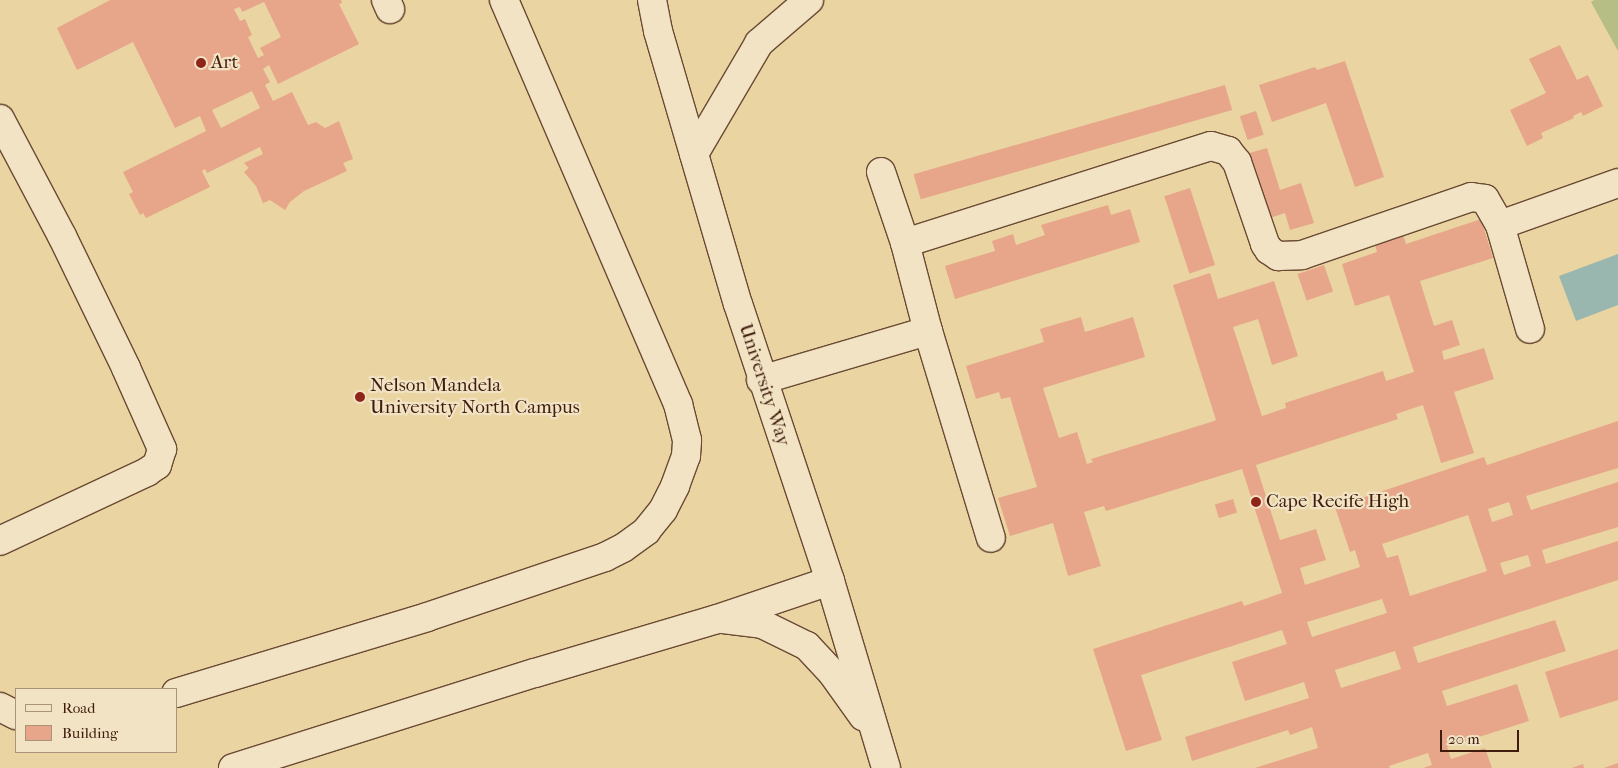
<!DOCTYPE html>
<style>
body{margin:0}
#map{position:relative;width:1618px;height:768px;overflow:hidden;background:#ead4a2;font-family:"IM FELL French Canon",serif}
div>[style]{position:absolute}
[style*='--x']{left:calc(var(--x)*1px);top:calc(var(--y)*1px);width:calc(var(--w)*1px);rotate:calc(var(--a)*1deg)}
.green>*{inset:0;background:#b6bd85}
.water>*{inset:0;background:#9ab7af}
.building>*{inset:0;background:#e7a68a;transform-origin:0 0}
.roads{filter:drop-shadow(1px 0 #6a4a33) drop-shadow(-1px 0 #6a4a33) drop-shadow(0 1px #6a4a33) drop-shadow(0 -1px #6a4a33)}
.minor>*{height:28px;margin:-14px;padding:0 14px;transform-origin:14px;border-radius:14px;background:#f1e3c3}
.dots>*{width:14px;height:14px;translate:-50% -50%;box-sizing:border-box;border:2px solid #f1e3c3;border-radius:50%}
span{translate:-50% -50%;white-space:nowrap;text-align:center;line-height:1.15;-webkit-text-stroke:4.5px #f1e3c3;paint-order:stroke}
.poi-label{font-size:19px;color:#3f1c0e}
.left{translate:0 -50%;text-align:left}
.street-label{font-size:19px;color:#3f1c0e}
.legend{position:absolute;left:15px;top:688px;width:162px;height:65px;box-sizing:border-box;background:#f1e3c3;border:1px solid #aa937b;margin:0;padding:6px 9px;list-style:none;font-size:15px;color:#3f1c0e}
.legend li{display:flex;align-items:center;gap:10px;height:25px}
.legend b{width:25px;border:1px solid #aa937b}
.scale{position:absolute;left:1440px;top:730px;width:79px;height:22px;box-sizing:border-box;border:2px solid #3f1c0e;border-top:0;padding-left:6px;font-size:15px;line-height:18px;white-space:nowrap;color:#3f1c0e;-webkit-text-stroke:4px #f1e3c3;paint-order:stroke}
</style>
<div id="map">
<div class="green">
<div style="clip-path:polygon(1594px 0,1618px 0,1618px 51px,1591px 2px)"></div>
</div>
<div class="water">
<div style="clip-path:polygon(1618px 254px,1618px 305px,1576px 321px,1559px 276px)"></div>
</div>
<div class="building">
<div style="clip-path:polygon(evenodd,110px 0,341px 0,342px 3px,339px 4px,359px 44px,278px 84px,269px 65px,263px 69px,270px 82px,265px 85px,273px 101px,292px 92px,308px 125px,316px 122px,325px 128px,339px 121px,353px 159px,343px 163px,347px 171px,304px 191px,290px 202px,285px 210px,270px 200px,263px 203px,256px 186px,244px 172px,249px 168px,244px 163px,263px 154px,260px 147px,207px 173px,205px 169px,202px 171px,210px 187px,146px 218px,143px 213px,140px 215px,129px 194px,133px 192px,123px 172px,206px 131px,200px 116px,175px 128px,133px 42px,77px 70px,57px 28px,110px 0,264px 2px,281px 37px,260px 48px,264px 55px,258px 58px,248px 37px,252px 35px,245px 19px,240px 21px,234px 9px,240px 7px,242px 12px,264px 2px,110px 0,252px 91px,260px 108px,221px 128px,212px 110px,252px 91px)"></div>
<div style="clip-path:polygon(1560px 45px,1577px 80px,1588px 75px,1603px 106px,1583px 116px,1581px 112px,1573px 116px,1574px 118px,1541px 133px,1543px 138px,1527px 146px,1510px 110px,1546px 93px,1529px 59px)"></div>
<div style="clip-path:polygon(1345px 61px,1384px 177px,1355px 187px,1326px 103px,1272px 122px,1259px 85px,1315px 67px,1317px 70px)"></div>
<div style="left:1225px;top:85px;width:26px;height:324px;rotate:74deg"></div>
<div style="left:1256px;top:111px;width:25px;height:17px;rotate:72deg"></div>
<div style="clip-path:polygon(1267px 148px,1280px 190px,1301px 183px,1314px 223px,1290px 230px,1285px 213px,1267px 219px,1246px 154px)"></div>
<div style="left:1190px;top:188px;width:81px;height:27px;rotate:72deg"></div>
<div style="clip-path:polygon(1108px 205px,1111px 215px,1130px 209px,1140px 242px,955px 299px,945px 266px,995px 251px,992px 241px,1013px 234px,1016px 245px,1045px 235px,1041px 225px)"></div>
<div style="clip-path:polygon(evenodd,1481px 219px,1493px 258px,1420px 281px,1434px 326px,1452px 320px,1460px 345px,1442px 351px,1444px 360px,1484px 348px,1494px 379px,1454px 392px,1474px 453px,1441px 463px,1423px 405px,1396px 414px,1398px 419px,1256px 465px,1280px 540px,1316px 529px,1326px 560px,1300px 568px,1305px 585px,1360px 567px,1355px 550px,1350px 552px,1335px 507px,1484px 457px,1487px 465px,1618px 421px,1618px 468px,1526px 496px,1531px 510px,1618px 482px,1618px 527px,1542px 550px,1546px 564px,1618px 541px,1618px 580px,1413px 647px,1418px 663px,1555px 620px,1566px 651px,1442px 691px,1447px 706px,1517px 684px,1529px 721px,1447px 747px,1451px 759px,1485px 748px,1492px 768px,1423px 768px,1432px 765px,1428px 753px,1389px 766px,1390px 768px,1255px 768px,1318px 748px,1312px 727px,1290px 735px,1288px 730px,1192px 761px,1185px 737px,1309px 698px,1304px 682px,1245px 701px,1232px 662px,1287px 644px,1282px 630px,1141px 675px,1162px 740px,1126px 751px,1093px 649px,1242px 601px,1244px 606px,1282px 593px,1242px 469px,1106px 511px,1104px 506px,1084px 512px,1101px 566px,1068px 576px,1053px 523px,1010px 536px,998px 498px,1037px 487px,1010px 397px,1001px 399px,999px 392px,976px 399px,966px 366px,1044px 342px,1040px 329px,1081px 317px,1085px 332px,1133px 317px,1145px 357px,1043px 388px,1059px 438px,1077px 432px,1087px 464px,1093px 462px,1091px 459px,1211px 422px,1216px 420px,1173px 285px,1210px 273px,1218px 299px,1274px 281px,1298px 356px,1272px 365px,1258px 319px,1233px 327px,1262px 416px,1286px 408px,1285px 403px,1383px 371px,1386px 381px,1414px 372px,1389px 295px,1355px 306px,1342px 264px,1377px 252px,1373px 238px,1401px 228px,1406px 244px,1481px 219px,1509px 502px,1513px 515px,1492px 522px,1488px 509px,1509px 502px,1481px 219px,1468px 515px,1487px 571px,1410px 596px,1398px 555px,1387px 558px,1382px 544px,1468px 515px,1481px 219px,1528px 555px,1531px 566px,1504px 575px,1500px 563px,1528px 555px,1481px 219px,1382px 599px,1387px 613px,1312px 637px,1307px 622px,1382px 599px,1481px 219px,1395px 651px,1401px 669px,1341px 688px,1335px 670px,1395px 651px)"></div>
<div style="left:1324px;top:265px;width:28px;height:28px;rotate:71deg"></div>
<div style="left:1233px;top:499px;width:14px;height:19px;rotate:73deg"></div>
<div style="clip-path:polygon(1618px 649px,1618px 700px,1560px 718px,1545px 672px)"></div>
<div style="clip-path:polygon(1618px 763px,1618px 768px,1604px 768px)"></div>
<div style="clip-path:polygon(1583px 764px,1584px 768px,1572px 768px)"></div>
</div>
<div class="roads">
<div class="minor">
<div style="--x:386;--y:0;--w:10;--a:66"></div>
<div style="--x:652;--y:0;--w:32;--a:79"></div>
<div style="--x:658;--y:31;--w:284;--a:73.7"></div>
<div style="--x:738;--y:304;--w:292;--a:71.6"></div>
<div style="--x:830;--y:581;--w:195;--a:73.3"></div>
<div style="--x:0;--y:119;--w:132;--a:62.1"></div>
<div style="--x:62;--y:236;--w:147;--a:64.1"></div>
<div style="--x:126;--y:368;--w:89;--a:66"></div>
<div style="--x:162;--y:449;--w:17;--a:107"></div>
<div style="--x:157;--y:465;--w:12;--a:145"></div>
<div style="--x:147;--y:472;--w:162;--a:154.9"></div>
<div style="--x:694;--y:154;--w:129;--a:-59.6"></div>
<div style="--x:759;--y:43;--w:66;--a:-40.7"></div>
<div style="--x:881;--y:172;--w:75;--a:71.3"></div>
<div style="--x:905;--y:243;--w:91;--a:75.4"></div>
<div style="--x:928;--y:331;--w:216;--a:73.1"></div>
<div style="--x:1500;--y:225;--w:125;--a:-19.6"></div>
<div style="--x:905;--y:243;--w:321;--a:-17.6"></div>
<div style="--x:1211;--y:146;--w:18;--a:16"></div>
<div style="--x:1228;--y:151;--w:14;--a:51"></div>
<div style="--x:1237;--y:162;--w:87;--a:71.1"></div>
<div style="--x:1265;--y:244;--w:7;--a:56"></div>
<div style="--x:1269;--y:250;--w:11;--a:34"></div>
<div style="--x:1278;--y:256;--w:24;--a:-2"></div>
<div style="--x:1302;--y:255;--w:179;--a:-18.9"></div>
<div style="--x:1471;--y:197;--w:14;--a:8"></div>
<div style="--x:1485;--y:199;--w:30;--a:60"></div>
<div style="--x:1500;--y:225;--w:108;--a:73.9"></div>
<div style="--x:761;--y:380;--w:174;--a:-16.4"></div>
<div style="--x:723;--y:619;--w:39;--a:7"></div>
<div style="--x:762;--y:624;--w:50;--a:26.1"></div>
<div style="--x:807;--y:646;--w:38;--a:47"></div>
<div style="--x:833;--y:674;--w:52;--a:54.5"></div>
<div style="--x:176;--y:693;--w:262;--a:-16.8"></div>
<div style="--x:427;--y:617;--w:188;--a:-18.6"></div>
<div style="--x:605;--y:557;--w:20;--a:-27"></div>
<div style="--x:623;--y:548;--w:29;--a:-36"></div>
<div style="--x:646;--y:531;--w:27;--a:-51"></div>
<div style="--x:663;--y:510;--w:27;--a:-63"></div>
<div style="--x:675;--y:486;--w:32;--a:-70"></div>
<div style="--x:686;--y:456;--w:16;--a:-86"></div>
<div style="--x:687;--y:440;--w:37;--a:-104"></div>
<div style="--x:678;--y:404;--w:440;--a:-113.3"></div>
<div style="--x:0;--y:707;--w:18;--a:27"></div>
<div style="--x:233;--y:768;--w:317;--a:-17.5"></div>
<div style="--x:535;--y:673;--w:190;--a:-16.5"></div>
<div style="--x:717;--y:619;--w:119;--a:-18.6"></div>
</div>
</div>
<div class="dots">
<div style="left:201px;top:63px;background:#8f2418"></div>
<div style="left:360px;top:397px;background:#8f2418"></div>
<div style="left:1256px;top:502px;background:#8f2418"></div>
</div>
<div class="poi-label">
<span class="left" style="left:211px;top:63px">Art</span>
<span class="left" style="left:370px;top:397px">Nelson Mandela<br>University North Campus</span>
<span class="left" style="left:1266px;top:502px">Cape Recife High</span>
</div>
<div class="street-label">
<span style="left:764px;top:385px;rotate:72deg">University Way</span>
</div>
<ul class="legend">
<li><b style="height:6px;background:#f1e3c3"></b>Road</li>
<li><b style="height:14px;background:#e7a68a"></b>Building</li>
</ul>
<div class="scale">20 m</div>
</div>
